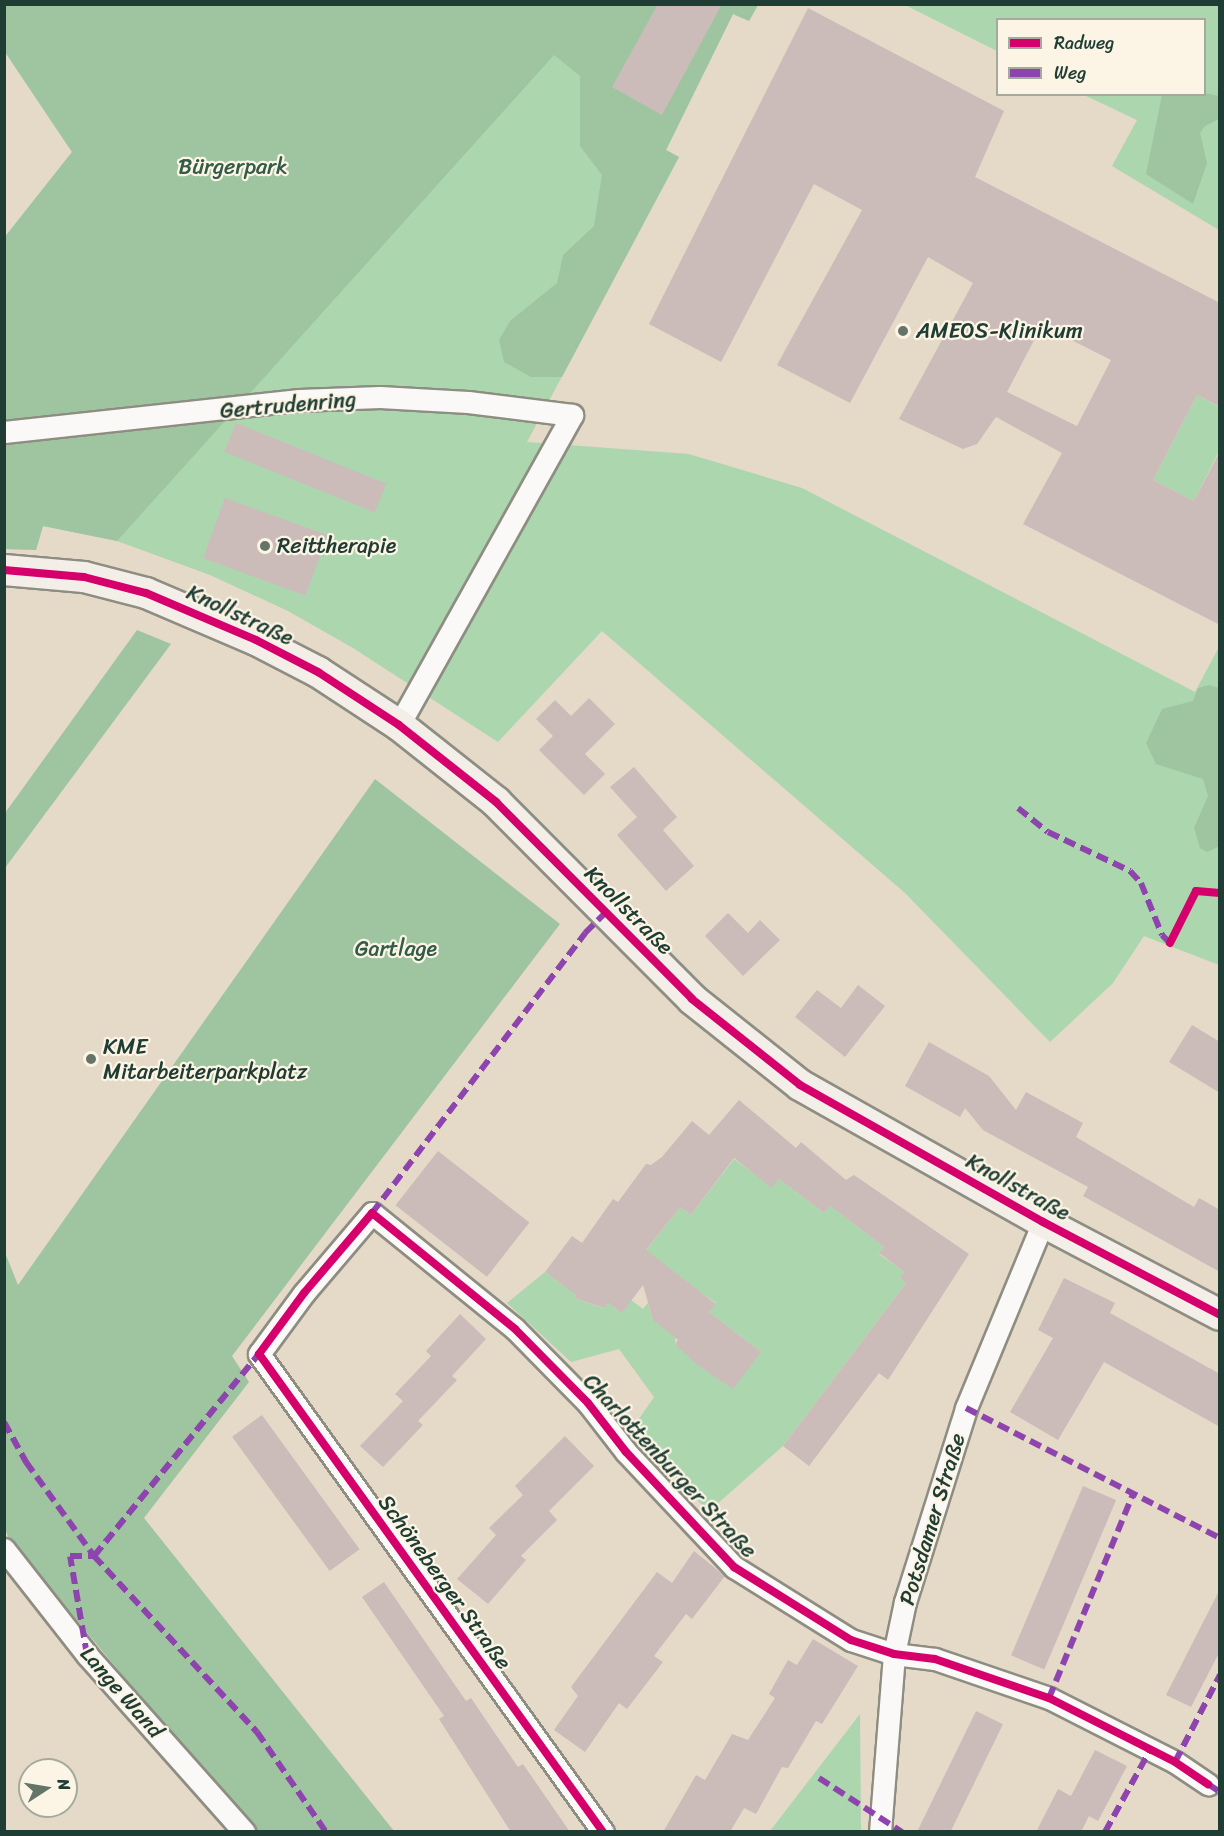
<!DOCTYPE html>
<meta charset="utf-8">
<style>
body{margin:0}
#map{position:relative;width:1224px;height:1836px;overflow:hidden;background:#e5d9c8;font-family:Sriracha,sans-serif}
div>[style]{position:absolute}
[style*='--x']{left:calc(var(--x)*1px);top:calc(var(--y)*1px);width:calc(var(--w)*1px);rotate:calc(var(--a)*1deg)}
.green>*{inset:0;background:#abd6ae}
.forest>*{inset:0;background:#9fc5a0}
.building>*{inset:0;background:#cbbcba;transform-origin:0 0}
.roads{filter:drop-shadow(2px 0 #8e8d82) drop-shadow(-2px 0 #8e8d82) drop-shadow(0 2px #8e8d82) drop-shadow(0 -2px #8e8d82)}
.street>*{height:21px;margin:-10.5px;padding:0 10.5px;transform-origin:10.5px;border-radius:10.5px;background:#fbf9f7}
.secondary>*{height:30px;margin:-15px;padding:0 15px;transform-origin:15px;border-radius:15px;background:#f3efe8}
.quiet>*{height:6px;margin-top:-3px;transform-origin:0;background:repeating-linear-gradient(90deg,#8e44ad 0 12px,transparent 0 18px)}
.cycleway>*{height:8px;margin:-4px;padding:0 4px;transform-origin:4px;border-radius:4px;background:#d6006c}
.dots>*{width:16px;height:16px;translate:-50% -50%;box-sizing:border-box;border:3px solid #fcf5e5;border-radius:50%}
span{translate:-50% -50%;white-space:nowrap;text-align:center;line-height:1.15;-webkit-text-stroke:4.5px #fcf5e5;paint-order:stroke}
.park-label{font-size:22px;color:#325b48}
.poi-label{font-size:22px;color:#1f3d34}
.left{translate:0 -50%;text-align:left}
.street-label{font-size:22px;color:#1f3d34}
.frame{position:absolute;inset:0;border:6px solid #1f3d34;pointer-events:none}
.legend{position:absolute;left:996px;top:18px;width:210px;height:78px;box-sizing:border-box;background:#fcf5e5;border:2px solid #a4ab9e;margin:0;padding:8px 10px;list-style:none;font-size:18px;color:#1f3d34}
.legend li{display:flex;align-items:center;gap:12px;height:30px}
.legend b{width:30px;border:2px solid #a4ab9e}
.north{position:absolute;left:18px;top:1758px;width:60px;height:60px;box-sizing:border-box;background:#fcf5e5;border:2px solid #a4ab9e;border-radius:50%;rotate:78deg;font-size:16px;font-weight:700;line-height:24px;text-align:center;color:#1f3d34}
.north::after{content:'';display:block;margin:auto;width:21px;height:27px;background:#647468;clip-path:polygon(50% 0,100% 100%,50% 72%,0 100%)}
</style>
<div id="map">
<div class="green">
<div style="clip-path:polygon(5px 5px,758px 5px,749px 21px,733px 14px,666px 150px,679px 157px,527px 442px,689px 454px,802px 488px,1195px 692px,1219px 647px,1219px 965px,1144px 936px,1113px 983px,1050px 1042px,905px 893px,602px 631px,498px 742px,353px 648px,288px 611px,210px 575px,117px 541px,43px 526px,36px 550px,5px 549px,4px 238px,72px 152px,5px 52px)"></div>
<div style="clip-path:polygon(905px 5px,1219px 5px,1219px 230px,1112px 166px,1137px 120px,1084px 95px,1204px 94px,1204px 20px,998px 20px,997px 51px)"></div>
<div style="clip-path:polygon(1197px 395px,1219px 407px,1219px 451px,1194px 501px,1153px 480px)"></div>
<div style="clip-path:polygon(734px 1159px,772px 1187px,779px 1179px,824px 1213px,830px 1206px,884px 1247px,879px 1254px,904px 1272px,900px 1278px,906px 1283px,783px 1446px,709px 1511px,687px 1491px,632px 1429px,654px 1397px,619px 1349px,571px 1362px,507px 1303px,545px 1272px,568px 1289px,579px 1289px,574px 1298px,603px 1308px,608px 1303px,622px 1313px,631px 1300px,643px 1309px,648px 1303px,653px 1320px,676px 1325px,675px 1344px,688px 1354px,692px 1349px,696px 1364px,720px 1370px,761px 1352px,709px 1312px,716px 1303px,644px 1253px,680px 1207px,691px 1215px)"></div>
<div style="clip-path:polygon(860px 1714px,861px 1831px,770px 1831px)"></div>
</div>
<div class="forest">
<div style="clip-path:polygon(5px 5px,758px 5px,749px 21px,733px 14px,666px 150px,679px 157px,562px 377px,531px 377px,504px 362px,499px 340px,510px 321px,557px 283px,563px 255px,594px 226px,602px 175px,580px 146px,580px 76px,554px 55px,117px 541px,43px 526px,36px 550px,5px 549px,4px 238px,72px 152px,5px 52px)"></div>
<div style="clip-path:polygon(1205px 93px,1219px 96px,1219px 119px,1205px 126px,1200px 133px,1207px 163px,1193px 204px,1146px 174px,1162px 95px)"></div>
<div style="clip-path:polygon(137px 630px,171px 644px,5px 868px,5px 813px)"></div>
<div style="clip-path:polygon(1209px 685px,1219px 688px,1220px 846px,1207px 852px,1200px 848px,1194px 828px,1208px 796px,1203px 779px,1156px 764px,1146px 743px,1162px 709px,1193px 701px,1198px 688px)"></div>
<div style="clip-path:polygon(375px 779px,560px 924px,232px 1356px,249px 1382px,144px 1518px,394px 1831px,251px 1831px,8px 1537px,4px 1525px,4px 1250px,18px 1285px)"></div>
</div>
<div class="building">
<div style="clip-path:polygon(658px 4px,722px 4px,662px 115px,612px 87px)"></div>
<div style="clip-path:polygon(evenodd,808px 8px,1004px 111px,975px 177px,1220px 303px,1220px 407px,1197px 395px,1153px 480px,1194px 501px,1220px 451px,1220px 625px,1023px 524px,1062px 453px,996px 417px,977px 444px,963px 449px,899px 419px,973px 283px,928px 257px,850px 403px,777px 365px,862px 210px,814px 184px,721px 362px,649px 324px,808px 8px,1042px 325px,1111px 360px,1077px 426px,1007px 392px,1042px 325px)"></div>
<div style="left:236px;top:423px;width:162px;height:31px;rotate:22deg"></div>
<div style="left:225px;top:498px;width:109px;height:64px;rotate:20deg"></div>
<div style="clip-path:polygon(589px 698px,615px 724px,585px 754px,605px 774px,584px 795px,539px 750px,553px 736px,536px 719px,555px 700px,571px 716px)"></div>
<div style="clip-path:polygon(634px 767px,677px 817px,663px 830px,694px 866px,666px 891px,617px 835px,637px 817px,610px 787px)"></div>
<div style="clip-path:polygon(728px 913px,748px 933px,760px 920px,780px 940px,743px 976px,705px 936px)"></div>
<div style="clip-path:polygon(858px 985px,885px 1006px,845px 1057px,795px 1017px,817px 990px,841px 1008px)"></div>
<div style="clip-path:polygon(1192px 1025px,1220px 1042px,1220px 1093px,1169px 1062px)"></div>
<div style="clip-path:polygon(929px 1042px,989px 1076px,1016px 1110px,1026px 1092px,1083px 1123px,1076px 1137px,1194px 1207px,1199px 1198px,1220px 1210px,1220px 1272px,1083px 1196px,1088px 1187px,983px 1130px,965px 1108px,960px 1117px,905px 1086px)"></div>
<div style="clip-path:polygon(739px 1100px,796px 1148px,801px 1142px,846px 1180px,854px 1175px,969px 1254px,888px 1380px,879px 1373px,809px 1466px,783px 1446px,906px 1283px,900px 1278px,904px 1272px,879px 1253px,884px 1247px,830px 1206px,824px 1213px,779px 1179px,772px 1188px,734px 1158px,691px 1215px,680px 1207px,646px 1250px,716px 1304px,709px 1312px,761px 1352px,733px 1389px,696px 1364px,675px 1344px,678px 1340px,653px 1320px,643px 1285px,622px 1313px,608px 1303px,604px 1308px,574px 1298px,576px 1295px,545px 1272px,572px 1236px,582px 1243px,613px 1199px,618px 1202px,646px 1164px,651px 1165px,662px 1157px,692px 1121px,709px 1135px)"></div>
<div style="left:438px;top:1151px;width:116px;height:69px;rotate:38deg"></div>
<div style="clip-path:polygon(1064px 1278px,1115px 1303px,1110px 1313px,1220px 1374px,1220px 1427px,1104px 1362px,1058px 1440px,1010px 1412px,1053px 1338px,1038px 1330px)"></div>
<div style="clip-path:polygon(460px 1314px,486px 1339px,452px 1376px,457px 1380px,418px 1421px,423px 1425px,383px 1467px,360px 1446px,403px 1401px,395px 1394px,431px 1356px,426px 1351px)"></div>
<div style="left:262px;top:1415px;width:166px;height:37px;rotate:54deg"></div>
<div style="clip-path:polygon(565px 1436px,594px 1466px,549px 1511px,557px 1520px,521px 1556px,526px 1560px,488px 1604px,457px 1579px,496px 1535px,489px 1528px,523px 1495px,515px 1486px)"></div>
<div style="left:1083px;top:1486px;width:36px;height:184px;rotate:23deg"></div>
<div style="clip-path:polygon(694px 1551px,725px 1576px,692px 1619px,686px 1614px,654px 1656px,663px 1662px,627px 1709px,619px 1703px,585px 1752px,554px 1730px,578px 1696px,571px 1687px,657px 1572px,672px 1583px)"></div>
<div style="clip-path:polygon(384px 1582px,466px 1701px,471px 1698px,518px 1767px,523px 1764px,570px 1832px,511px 1832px,439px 1719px,444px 1716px,362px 1597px)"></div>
<div style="clip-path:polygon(1220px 1589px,1220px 1651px,1191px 1707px,1166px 1695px)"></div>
<div style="clip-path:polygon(813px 1639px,858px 1666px,822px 1724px,816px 1721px,788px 1768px,782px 1767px,756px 1814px,744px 1808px,730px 1832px,663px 1832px,696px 1775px,705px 1780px,732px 1734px,748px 1740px,775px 1698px,769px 1694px,788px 1660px,797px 1665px)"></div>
<div style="left:976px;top:1711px;width:30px;height:135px;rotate:26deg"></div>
<div style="clip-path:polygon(1095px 1750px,1127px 1766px,1098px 1821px,1089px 1816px,1081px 1832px,1036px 1832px,1058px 1789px,1071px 1796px)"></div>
</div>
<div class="roads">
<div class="street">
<div style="--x:4;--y:432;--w:297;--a:-6.2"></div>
<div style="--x:299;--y:400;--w:81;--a:-2.1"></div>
<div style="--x:380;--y:397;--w:88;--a:3.3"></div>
<div style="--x:468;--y:402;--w:105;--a:7.1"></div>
<div style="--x:572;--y:415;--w:355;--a:119.2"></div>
<div style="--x:4;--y:1549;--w:135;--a:51.9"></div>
<div style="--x:87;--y:1655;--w:237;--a:48.4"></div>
<div style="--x:603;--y:1832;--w:589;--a:-125.74"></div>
<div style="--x:259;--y:1354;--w:76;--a:-53.6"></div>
<div style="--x:304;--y:1293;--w:105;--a:-49.6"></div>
<div style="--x:372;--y:1213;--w:184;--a:39"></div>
<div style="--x:515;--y:1329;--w:104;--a:45.4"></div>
<div style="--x:588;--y:1403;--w:62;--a:52.2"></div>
<div style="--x:626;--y:1452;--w:158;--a:46.8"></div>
<div style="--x:734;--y:1567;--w:138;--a:32"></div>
<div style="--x:851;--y:1640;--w:45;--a:18"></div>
<div style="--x:894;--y:1654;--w:41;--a:7"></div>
<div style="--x:935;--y:1659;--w:120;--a:18.9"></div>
<div style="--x:1049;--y:1698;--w:141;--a:26.9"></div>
<div style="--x:1175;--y:1762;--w:40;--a:34"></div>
<div style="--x:880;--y:1832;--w:179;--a:-85.5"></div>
<div style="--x:894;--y:1654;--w:53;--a:-78.1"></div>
<div style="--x:905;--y:1602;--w:203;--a:-72.5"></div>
<div style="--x:966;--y:1408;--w:201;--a:-67.5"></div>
</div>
<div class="secondary">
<div style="--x:4;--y:570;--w:80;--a:5"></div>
<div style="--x:84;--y:577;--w:64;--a:14.5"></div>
<div style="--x:146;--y:593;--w:120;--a:23.1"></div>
<div style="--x:256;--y:640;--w:70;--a:27.3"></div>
<div style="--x:318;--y:672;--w:97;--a:33.2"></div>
<div style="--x:399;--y:725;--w:124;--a:38.4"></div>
<div style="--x:496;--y:802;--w:278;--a:45.1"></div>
<div style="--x:692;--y:999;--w:138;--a:38.5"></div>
<div style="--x:800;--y:1085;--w:279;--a:29.4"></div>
<div style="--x:1043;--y:1222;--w:200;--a:27.7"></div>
</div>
</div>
<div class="quiet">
<div style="--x:1018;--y:808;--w:38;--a:39"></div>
<div style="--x:1048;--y:832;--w:91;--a:25.4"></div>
<div style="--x:1130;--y:871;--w:16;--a:47"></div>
<div style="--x:1141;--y:883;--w:56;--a:68"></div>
<div style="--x:1162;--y:935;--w:11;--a:45"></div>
<div style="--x:372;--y:1213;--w:352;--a:-52.7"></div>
<div style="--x:585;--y:933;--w:30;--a:-45"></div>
<div style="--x:966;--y:1408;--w:285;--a:27.1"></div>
<div style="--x:4;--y:1422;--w:46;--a:61.2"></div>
<div style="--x:26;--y:1462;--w:116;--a:54.1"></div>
<div style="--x:94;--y:1556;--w:240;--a:47.2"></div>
<div style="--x:257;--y:1732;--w:121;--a:55.4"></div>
<div style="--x:94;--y:1556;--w:261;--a:-50.8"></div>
<div style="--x:87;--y:1655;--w:100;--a:-99.7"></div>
<div style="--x:70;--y:1556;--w:24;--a:0"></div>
<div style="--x:1049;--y:1698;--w:221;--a:-67.6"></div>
<div style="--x:1175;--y:1762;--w:98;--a:-62.7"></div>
<div style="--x:819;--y:1778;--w:99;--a:33"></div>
<div style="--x:1208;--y:1784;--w:14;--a:34"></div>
<div style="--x:1105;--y:1832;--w:94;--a:-61.2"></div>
</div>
<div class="cycleway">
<div style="--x:4;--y:570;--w:80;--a:5"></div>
<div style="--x:84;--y:577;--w:64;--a:14.5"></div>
<div style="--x:146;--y:593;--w:120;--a:23.1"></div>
<div style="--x:256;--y:640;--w:70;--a:27.3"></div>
<div style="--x:318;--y:672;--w:97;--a:33.2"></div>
<div style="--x:399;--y:725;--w:124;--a:38.4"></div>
<div style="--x:496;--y:802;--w:278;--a:45.1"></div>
<div style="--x:692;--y:999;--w:138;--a:38.5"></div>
<div style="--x:800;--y:1085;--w:279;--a:29.4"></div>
<div style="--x:1043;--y:1222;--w:200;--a:27.7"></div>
<div style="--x:1170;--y:943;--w:58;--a:-63.4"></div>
<div style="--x:1196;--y:891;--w:24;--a:5"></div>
<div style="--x:603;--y:1832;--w:589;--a:-125.74"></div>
<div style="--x:259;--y:1354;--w:76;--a:-53.6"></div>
<div style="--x:304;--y:1293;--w:105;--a:-49.6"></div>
<div style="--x:372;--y:1213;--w:184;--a:39"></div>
<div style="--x:515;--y:1329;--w:104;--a:45.4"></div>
<div style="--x:588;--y:1403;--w:62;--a:52.2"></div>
<div style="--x:626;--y:1452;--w:158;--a:46.8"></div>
<div style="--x:734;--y:1567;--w:138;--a:32"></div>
<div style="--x:851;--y:1640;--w:45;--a:18"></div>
<div style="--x:894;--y:1654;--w:41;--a:7"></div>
<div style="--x:935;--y:1659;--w:120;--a:18.9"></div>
<div style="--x:1049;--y:1698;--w:141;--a:26.9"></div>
<div style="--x:1175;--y:1762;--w:40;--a:34"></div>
</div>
<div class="dots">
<div style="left:903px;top:331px;background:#647468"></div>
<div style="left:265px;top:546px;background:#647468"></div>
<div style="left:91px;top:1059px;background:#647468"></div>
</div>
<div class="park-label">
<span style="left:233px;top:167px">Bürgerpark</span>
<span style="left:396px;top:949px">Gartlage</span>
</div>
<div class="poi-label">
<span class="left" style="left:916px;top:331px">AMEOS-Klinikum</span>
<span class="left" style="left:277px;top:546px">Reittherapie</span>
<span class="left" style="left:103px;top:1059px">KME<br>Mitarbeiterparkplatz</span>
</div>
<div class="street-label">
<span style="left:288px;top:405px;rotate:-5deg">Gertrudenring</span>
<span style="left:240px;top:615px;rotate:25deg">Knollstraße</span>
<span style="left:629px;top:910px;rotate:45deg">Knollstraße</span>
<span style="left:1018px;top:1187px;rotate:29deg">Knollstraße</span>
<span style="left:670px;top:1466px;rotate:47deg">Charlottenburger Straße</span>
<span style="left:932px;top:1519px;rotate:-73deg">Potsdamer Straße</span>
<span style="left:445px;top:1582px;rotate:54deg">Schöneberger Straße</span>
<span style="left:122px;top:1692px;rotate:49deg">Lange Wand</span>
</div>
<div class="frame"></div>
<ul class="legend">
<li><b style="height:8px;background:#d6006c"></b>Radweg</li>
<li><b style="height:8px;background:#8e44ad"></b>Weg</li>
</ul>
<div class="north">N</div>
</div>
